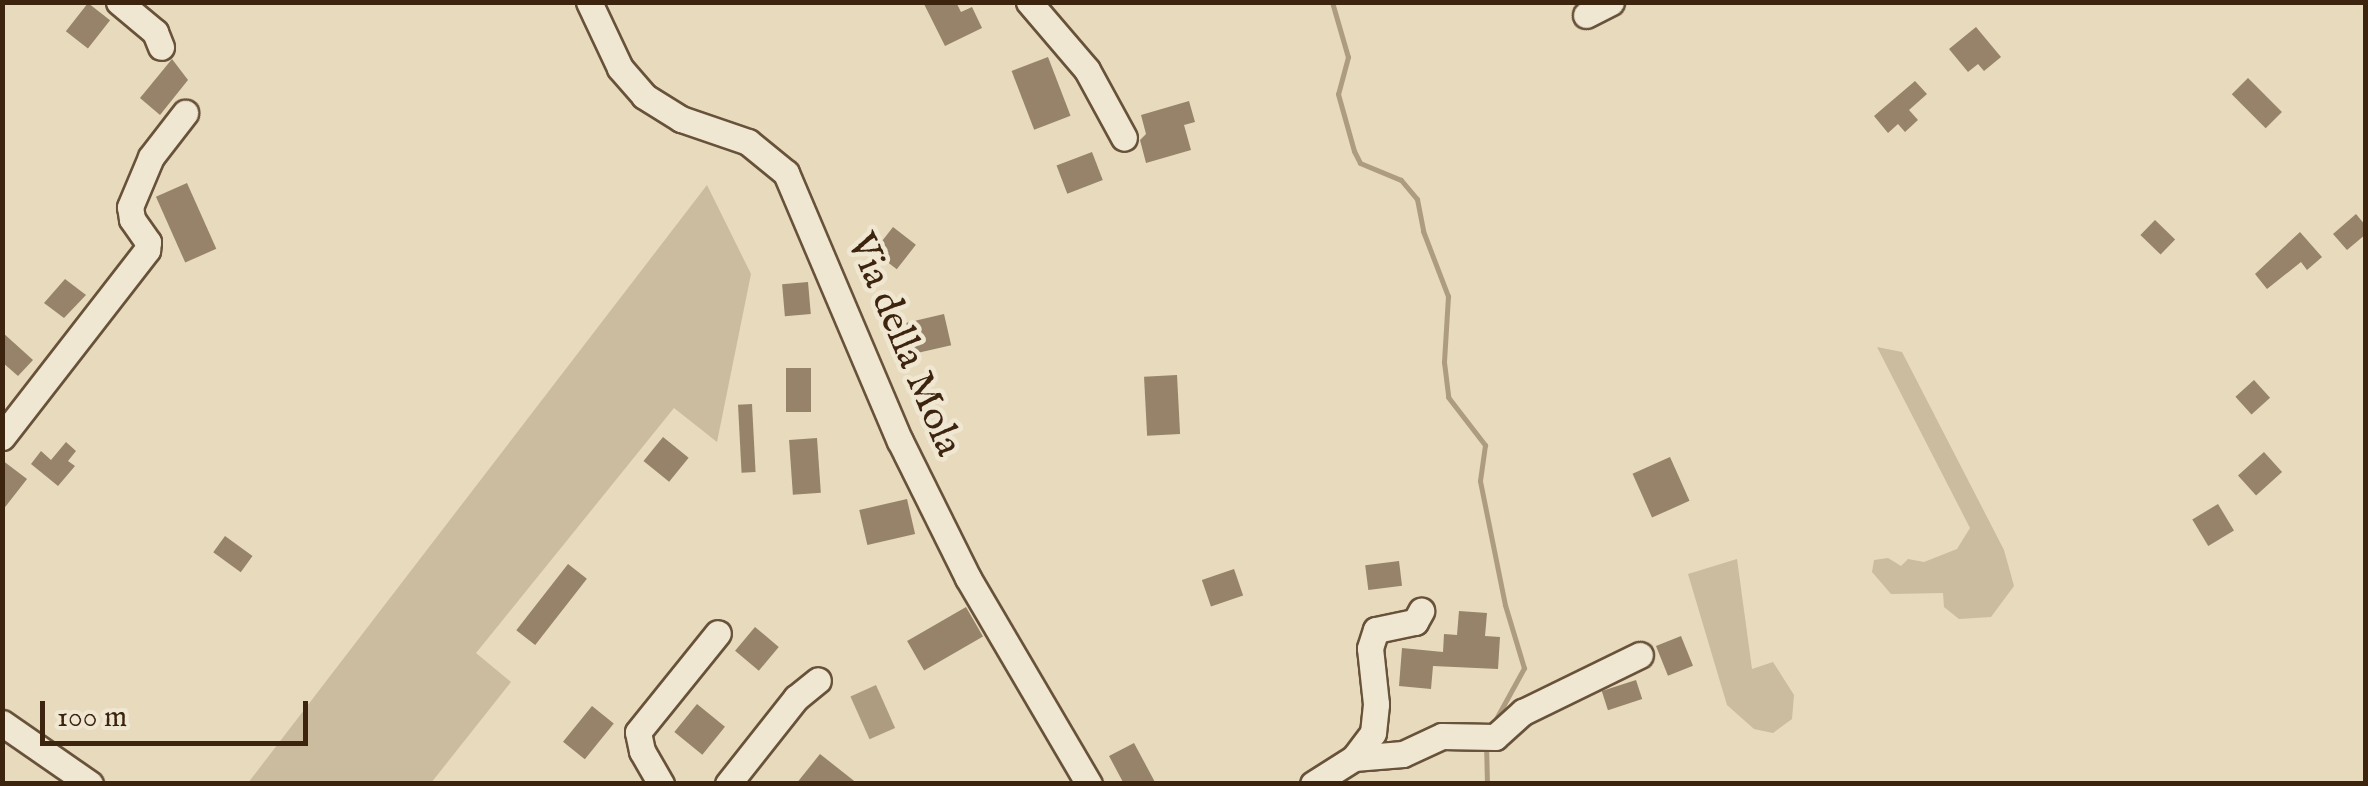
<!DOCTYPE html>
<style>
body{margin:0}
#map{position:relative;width:2368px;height:786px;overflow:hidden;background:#e8dabc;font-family:"IM FELL English",serif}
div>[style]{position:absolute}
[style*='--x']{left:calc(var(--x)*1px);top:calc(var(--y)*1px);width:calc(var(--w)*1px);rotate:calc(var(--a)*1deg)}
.green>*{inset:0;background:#cbbb9f}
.water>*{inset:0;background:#ae9c81;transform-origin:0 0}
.stream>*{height:5px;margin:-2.5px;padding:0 2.5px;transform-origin:2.5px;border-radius:2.5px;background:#ae9c81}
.building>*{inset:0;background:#968369;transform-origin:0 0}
.roads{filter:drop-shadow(2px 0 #68523a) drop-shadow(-2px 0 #68523a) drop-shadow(0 2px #68523a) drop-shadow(0 -2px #68523a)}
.minor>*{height:25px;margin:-12.5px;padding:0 12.5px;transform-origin:12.5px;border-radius:12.5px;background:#f0e7d3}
span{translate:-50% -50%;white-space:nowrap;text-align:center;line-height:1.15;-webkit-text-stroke:9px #f0e7d3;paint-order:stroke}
.street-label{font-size:40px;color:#3d240f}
.frame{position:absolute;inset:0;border:5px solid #3d240f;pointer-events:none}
.scale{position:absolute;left:40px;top:701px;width:268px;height:45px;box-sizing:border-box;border:5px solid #3d240f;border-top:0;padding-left:12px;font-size:30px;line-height:35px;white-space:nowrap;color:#3d240f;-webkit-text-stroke:8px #f0e7d3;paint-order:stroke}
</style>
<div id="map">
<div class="green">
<div style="clip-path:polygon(707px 185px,751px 274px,717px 442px,674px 408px,476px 653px,511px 682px,431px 783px,248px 783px)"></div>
<div style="clip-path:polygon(1877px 347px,1902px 352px,2004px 550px,2014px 586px,1991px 617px,1959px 619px,1944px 607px,1943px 593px,1891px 594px,1872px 572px,1874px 560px,1888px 558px,1901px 566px,1908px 559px,1924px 562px,1957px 549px,1970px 528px)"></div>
<div style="clip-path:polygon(1737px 559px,1752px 669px,1773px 662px,1794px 695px,1792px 719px,1773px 733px,1754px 729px,1727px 705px,1688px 574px)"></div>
</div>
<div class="water">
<div style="left:876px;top:685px;width:47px;height:28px;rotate:66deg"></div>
</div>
<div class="stream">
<div style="--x:1332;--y:2;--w:57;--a:73.8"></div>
<div style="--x:1348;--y:57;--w:38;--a:105"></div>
<div style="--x:1338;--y:94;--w:59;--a:74.3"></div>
<div style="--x:1354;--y:151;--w:13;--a:63"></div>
<div style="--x:1360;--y:163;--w:44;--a:22.5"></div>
<div style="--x:1401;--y:180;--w:25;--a:50"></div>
<div style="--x:1417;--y:199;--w:33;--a:79"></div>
<div style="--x:1423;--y:231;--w:70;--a:69"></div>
<div style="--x:1448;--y:296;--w:66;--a:93.5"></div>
<div style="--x:1444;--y:362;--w:35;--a:83"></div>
<div style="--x:1448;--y:397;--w:61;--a:52.4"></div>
<div style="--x:1485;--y:445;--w:36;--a:98"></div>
<div style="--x:1480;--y:481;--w:126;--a:78.6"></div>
<div style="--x:1505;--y:605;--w:66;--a:73.2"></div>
<div style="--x:1524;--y:668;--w:58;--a:118.8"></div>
<div style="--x:1486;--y:743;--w:41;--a:88.6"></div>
</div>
<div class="building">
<div style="clip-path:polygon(923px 2px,956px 2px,961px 12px,972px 7px,982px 28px,945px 46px)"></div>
<div style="left:88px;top:3px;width:28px;height:36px;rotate:38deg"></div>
<div style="clip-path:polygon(1976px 27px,2001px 57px,1984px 71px,1978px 64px,1968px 72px,1949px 49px)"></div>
<div style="left:1048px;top:57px;width:63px;height:39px;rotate:69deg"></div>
<div style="clip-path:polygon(172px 59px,188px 80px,160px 115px,140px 98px)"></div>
<div style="left:2248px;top:78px;width:48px;height:23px;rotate:45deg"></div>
<div style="clip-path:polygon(1915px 81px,1927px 94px,1909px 110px,1918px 120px,1905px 132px,1898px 124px,1888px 133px,1874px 116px)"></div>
<div style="clip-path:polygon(1189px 101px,1195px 122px,1184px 125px,1191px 150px,1146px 163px,1140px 140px,1146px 134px,1141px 115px)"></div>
<div style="left:1092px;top:152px;width:30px;height:38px;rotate:69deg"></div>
<div style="left:187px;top:183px;width:72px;height:34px;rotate:66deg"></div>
<div style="clip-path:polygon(2356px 214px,2366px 226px,2366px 234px,2347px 250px,2333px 234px)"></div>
<div style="left:2155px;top:220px;width:28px;height:21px;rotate:44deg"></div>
<div style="left:893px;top:227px;width:29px;height:31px;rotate:38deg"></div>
<div style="clip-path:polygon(2300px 232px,2322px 257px,2307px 270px,2301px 262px,2267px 289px,2255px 274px)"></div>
<div style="clip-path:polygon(65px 279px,86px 295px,64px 318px,44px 303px)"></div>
<div style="left:808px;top:282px;width:32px;height:26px;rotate:85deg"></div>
<div style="left:944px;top:314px;width:32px;height:44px;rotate:77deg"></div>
<div style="clip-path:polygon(2px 332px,33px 360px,18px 376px,2px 362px)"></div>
<div style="left:786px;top:368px;width:25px;height:44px"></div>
<div style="left:1177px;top:375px;width:59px;height:33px;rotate:87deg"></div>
<div style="left:2254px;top:380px;width:24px;height:25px;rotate:48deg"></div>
<div style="left:752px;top:404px;width:68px;height:14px;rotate:87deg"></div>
<div style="left:663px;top:437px;width:33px;height:31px;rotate:39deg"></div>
<div style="left:817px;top:438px;width:55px;height:28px;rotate:86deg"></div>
<div style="clip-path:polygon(66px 442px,76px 451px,68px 461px,75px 466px,58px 486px,31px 464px,41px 451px,51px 460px)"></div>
<div style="left:2264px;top:452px;width:27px;height:35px;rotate:48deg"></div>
<div style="left:1670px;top:457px;width:48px;height:41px;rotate:66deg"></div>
<div style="clip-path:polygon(2px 460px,27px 479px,2px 511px)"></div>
<div style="left:907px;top:499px;width:36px;height:49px;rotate:77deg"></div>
<div style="left:2218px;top:504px;width:31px;height:30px;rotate:59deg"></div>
<div style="left:225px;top:536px;width:34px;height:20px;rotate:36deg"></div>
<div style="left:1399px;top:561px;width:25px;height:34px;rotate:83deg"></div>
<div style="left:568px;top:564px;width:24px;height:84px;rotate:38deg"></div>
<div style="left:1234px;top:569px;width:28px;height:34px;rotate:71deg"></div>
<div style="left:966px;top:607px;width:34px;height:68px;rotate:60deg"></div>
<div style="clip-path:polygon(1459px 611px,1487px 613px,1485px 636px,1500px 637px,1498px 669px,1433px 666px,1431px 689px,1399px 686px,1402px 648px,1443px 652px,1444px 634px,1457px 635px)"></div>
<div style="left:755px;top:627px;width:31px;height:31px;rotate:40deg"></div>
<div style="left:1681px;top:636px;width:32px;height:27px;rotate:68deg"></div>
<div style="left:1636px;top:680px;width:20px;height:36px;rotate:72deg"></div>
<div style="left:697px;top:704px;width:36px;height:36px;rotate:39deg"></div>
<div style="left:592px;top:706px;width:28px;height:46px;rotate:39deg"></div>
<div style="clip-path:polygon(1134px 743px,1156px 784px,1124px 784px,1109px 756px)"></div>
<div style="clip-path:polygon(820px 754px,858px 784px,796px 784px)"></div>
</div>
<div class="roads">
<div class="minor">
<div style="--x:119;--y:2;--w:47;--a:39.8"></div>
<div style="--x:155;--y:32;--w:16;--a:68"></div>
<div style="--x:589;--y:2;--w:73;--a:64.8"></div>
<div style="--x:620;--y:68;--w:37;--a:49"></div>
<div style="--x:644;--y:96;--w:44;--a:31.9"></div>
<div style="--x:681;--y:119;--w:71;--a:18.9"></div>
<div style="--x:748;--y:142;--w:49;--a:39.2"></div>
<div style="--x:786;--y:173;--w:291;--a:67"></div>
<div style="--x:900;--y:441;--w:153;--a:63.6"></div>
<div style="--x:968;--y:578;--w:239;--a:59.6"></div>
<div style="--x:1029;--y:2;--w:89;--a:49.5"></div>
<div style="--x:1087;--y:70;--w:77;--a:61.4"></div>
<div style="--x:1586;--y:15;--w:28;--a:-27"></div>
<div style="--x:2;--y:437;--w:237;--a:-52.2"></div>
<div style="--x:147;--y:250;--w:8;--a:-83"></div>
<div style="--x:148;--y:242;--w:28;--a:-125"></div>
<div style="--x:132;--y:219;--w:12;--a:-99"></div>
<div style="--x:130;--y:207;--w:54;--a:-67.2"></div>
<div style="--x:151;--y:157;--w:56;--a:-52.3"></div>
<div style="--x:2;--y:723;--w:107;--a:34.7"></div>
<div style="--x:1354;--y:758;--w:49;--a:-4.7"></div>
<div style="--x:1403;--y:754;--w:43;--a:-24.8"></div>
<div style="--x:1442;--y:736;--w:53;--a:1.1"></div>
<div style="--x:1495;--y:737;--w:38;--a:-42"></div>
<div style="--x:1523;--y:712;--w:130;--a:-26"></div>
<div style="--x:661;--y:784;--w:38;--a:-120"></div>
<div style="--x:642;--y:751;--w:19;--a:-102"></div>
<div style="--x:638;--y:732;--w:127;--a:-51.1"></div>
<div style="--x:728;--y:784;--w:110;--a:-51.7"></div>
<div style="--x:796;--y:698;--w:28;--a:-39"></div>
<div style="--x:1313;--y:784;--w:49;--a:-32.4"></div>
<div style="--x:1354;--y:758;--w:31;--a:-53"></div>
<div style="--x:1373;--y:733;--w:29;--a:-84"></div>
<div style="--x:1376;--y:704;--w:56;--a:-96.1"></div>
<div style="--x:1370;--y:648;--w:19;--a:-72"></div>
<div style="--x:1376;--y:630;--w:40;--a:-12"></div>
<div style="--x:1415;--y:622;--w:13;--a:-61"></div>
</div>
</div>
<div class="street-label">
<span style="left:903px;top:345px;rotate:67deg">Via della Mola</span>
</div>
<div class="frame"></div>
<div class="scale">100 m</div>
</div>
